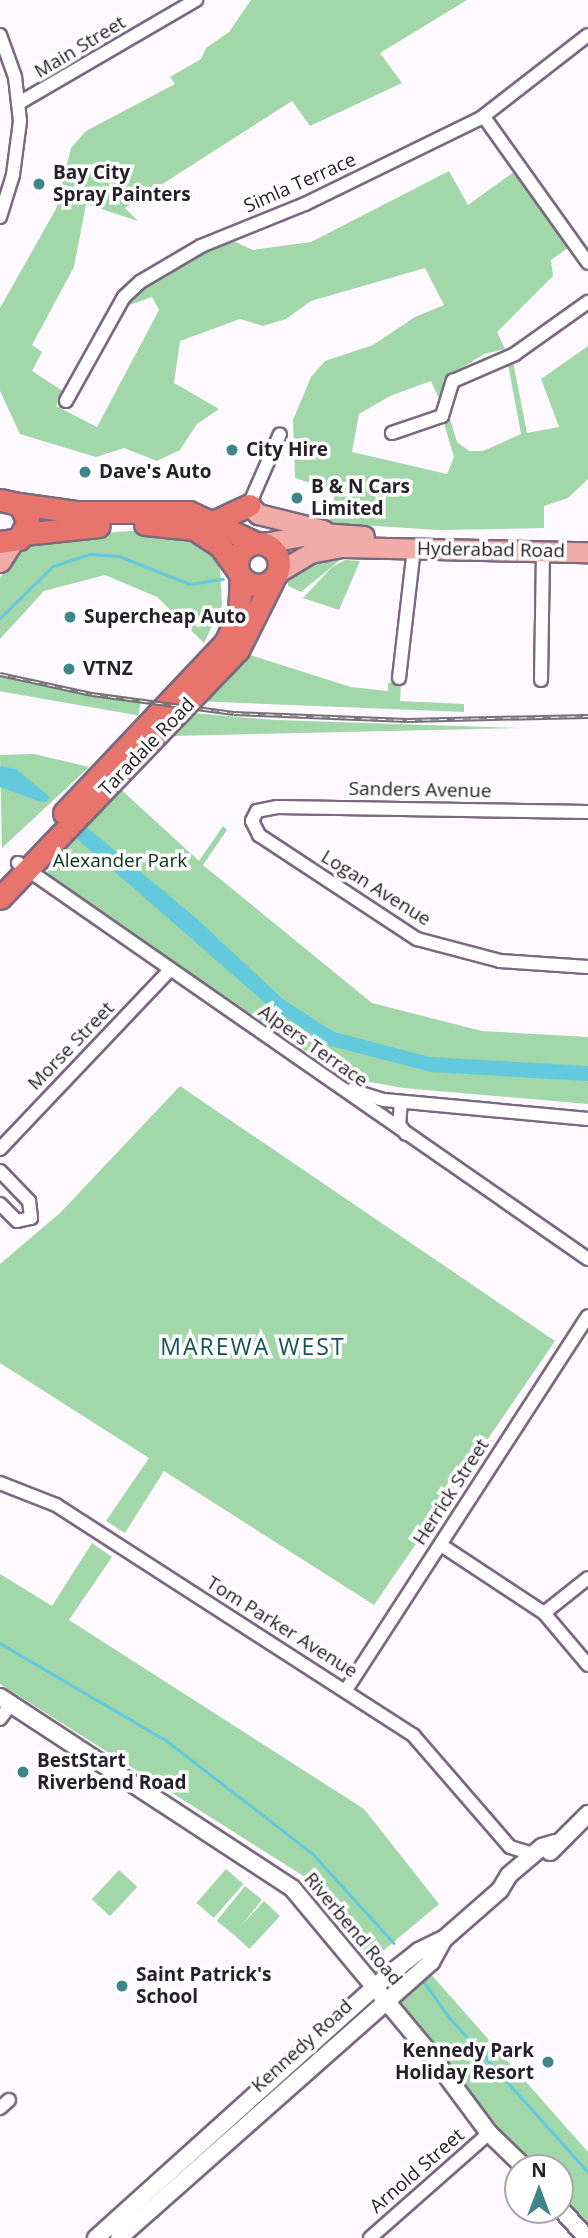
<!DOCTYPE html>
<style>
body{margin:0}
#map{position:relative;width:588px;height:2238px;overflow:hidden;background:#fdf9fe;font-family:"Open Sans",sans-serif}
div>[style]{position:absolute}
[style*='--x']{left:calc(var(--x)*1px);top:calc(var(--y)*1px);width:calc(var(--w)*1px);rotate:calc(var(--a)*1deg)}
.green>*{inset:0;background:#a2d7a9;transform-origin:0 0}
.water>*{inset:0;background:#62cadc}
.stream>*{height:2.5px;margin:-1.25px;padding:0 1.25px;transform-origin:1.25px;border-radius:1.25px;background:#62cadc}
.roads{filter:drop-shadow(2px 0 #7a6a7f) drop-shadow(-2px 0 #7a6a7f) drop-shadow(0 2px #7a6a7f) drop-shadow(0 -2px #7a6a7f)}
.street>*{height:12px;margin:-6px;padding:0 6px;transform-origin:6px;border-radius:6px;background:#fff}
.secondary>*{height:16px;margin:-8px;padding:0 8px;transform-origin:8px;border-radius:8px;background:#fff}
.primary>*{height:19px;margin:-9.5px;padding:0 9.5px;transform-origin:9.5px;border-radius:9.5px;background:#f1aca8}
.highway>*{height:21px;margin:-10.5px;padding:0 10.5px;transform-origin:10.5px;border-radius:10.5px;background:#e8746e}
.highway>.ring{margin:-10.5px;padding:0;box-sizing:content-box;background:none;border:21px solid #e8746e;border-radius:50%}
.rail>*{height:5px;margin-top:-2.5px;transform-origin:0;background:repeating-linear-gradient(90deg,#fff 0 8px,#756f76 0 16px);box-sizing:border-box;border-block:2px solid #756f76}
.dots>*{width:19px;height:19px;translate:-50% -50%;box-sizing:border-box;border:4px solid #fff;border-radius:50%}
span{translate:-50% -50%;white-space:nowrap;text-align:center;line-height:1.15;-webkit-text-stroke:7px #fff;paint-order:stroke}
.street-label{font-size:19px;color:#262028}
.poi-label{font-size:19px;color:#262028;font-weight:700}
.left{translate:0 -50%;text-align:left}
.right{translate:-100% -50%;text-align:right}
.park-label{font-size:19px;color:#033413}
.quarter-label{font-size:23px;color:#145254;letter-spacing:2px}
.north{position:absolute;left:504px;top:2154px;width:70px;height:70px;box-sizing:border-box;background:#fff;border:2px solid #a8a6a9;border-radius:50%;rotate:0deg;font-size:19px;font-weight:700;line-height:28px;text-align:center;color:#262028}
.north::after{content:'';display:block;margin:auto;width:24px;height:32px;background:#3e868a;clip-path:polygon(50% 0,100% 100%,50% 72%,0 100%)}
</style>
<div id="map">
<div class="green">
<div style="clip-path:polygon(467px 0,380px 53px,402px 83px,310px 126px,292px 101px,125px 208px,138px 221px,86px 204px,74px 267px,32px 345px,42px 352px,32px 371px,63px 391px,56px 406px,97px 427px,159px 310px,152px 297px,127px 306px,132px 297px,200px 253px,233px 241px,253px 250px,311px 242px,449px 171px,468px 205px,514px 172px,568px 248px,551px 260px,553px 276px,497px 332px,505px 349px,484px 354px,444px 379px,440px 401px,431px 381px,390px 396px,359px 414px,352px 452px,447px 474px,454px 457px,443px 420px,449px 416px,457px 442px,469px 451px,483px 451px,521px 434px,507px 359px,512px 356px,527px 433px,559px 427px,541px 379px,588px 346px,588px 479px,568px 498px,544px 506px,544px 528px,439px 530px,329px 523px,335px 491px,295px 478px,293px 420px,311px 377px,325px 361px,373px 345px,415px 317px,444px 305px,425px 268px,311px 301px,286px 319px,263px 326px,240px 319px,180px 341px,174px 383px,219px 409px,197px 424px,180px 450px,157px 461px,124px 448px,96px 457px,20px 434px,0 391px,0 308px,56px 209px,71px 148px,86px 131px,175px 84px,170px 77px,201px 59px,206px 48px,229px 32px,251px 0)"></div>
<div style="clip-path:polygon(155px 529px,201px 541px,220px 568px,222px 605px,204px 643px,157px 597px,105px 575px,44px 591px,0 639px,0 577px,26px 546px,40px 538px)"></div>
<div style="clip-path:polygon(345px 556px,301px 592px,288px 586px,288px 577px,303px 563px)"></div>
<div style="clip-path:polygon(345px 560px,360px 561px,339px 610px,303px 598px,332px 567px)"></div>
<div style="clip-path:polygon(247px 654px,351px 687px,388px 691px,388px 683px,401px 682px,400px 701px,464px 704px,464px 712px,194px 701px)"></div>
<div style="left:0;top:676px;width:143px;height:15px;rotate:10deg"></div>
<div style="clip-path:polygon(193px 713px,275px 720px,521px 728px,170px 736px)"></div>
<div style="clip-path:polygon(34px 754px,89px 767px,2px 848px,0 755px)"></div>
<div style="clip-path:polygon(116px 785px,199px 861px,223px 826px,227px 830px,203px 865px,372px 1003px,482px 1031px,588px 1037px,588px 1104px,403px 1088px,359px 1080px,322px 1062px,108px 917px,49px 876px,45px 861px)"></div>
<div style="clip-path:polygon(180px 1086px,555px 1341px,374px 1605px,164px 1471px,125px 1533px,106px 1521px,149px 1458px,0 1363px,0 1264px,60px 1213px)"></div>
<div style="clip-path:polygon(92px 1543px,112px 1557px,69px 1620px,364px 1809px,439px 1904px,377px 1956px,369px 1957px,305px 1877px,0 1684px,0 1574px,52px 1606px)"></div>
<div style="left:226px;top:1869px;width:23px;height:45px;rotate:41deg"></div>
<div style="left:119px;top:1870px;width:25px;height:40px;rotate:43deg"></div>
<div style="left:245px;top:1886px;width:22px;height:45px;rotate:39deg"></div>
<div style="left:264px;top:1901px;width:22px;height:45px;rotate:43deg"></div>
<div style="clip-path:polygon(429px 1972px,588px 2152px,588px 2233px,560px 2201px,560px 2168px,531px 2168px,399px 2004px)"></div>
</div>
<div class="water">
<div style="clip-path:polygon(0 766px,16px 769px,50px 797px,46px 802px,38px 801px,0 787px)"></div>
<div style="clip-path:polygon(84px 825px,196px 918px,284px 1000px,334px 1032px,430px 1057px,588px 1066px,588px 1081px,431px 1072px,327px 1045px,264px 1002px,92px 852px,74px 836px,74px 831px)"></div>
</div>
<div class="stream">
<div style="--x:0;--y:618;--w:74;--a:-44.5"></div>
<div style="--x:53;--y:566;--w:40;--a:-18"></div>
<div style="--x:91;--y:554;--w:28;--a:4"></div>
<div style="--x:119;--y:556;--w:76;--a:21.5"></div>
<div style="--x:190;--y:584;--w:33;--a:-9"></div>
<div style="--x:0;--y:1643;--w:194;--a:30.4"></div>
<div style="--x:167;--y:1741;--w:185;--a:37.7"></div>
<div style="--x:313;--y:1854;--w:120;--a:47.7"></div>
<div style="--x:422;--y:1979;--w:47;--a:54.6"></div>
<div style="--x:449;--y:2017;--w:208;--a:48.1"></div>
</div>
<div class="roads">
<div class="street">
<div style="--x:0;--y:35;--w:45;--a:70.3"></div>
<div style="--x:15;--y:77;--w:44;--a:83.5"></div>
<div style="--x:20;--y:121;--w:54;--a:97.4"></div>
<div style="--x:13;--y:175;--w:44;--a:107.2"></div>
<div style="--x:19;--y:103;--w:205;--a:-30.2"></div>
<div style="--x:484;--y:117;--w:179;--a:54.5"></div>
<div style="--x:66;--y:401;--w:119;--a:-60.9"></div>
<div style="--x:124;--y:297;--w:22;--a:-43"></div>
<div style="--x:140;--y:282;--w:71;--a:-30.5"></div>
<div style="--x:201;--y:246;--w:112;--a:-22"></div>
<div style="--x:305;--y:204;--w:196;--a:-26"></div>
<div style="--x:481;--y:118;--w:135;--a:-37.8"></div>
<div style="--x:392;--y:433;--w:53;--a:-18.8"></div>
<div style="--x:442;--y:416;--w:37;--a:-73"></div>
<div style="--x:453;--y:381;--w:68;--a:-23.5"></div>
<div style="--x:515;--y:354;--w:90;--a:-35.5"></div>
<div style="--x:249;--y:505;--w:77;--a:-66.4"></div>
<div style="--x:399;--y:678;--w:131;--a:-83.4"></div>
<div style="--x:541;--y:680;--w:128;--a:-89.1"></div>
<div style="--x:588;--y:812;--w:311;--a:-179.1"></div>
<div style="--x:277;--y:807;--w:20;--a:169"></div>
<div style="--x:257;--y:811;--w:11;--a:117"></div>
<div style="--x:252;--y:821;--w:16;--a:63"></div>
<div style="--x:259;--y:835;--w:189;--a:33.4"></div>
<div style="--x:417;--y:939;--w:86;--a:14.8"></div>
<div style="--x:500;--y:961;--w:88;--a:3.9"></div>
<div style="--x:18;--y:863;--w:694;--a:34.79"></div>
<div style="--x:351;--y:1090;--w:34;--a:17"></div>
<div style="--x:384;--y:1100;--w:205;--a:5.3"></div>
<div style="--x:401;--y:1102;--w:22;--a:95"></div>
<div style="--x:399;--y:1124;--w:12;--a:55"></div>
<div style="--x:0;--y:1149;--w:247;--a:-46.5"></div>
<div style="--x:0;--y:1171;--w:42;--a:46"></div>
<div style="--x:29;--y:1201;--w:17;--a:83"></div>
<div style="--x:31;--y:1218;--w:14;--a:168"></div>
<div style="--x:17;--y:1221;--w:24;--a:-135"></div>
<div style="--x:0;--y:1483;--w:60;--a:21.4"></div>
<div style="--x:56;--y:1505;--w:425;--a:32.8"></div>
<div style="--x:413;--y:1735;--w:148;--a:49.1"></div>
<div style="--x:510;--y:1847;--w:24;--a:17"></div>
<div style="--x:441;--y:1545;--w:123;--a:33.4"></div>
<div style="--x:544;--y:1613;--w:68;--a:49.8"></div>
<div style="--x:544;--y:1613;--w:56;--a:-38.5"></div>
<div style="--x:346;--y:1690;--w:445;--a:-57.1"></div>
<div style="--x:0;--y:1719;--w:19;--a:-54"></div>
<div style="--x:0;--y:2108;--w:12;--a:-42"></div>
<div style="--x:370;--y:2238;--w:159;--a:-41.4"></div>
</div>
<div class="secondary">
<div style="--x:0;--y:1697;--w:350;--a:33.2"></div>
<div style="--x:293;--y:1889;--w:211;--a:50.2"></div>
<div style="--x:428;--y:2051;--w:102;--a:53.4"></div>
<div style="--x:489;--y:2133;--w:50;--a:44.2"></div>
<div style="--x:550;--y:1852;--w:54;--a:-45"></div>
<div style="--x:560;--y:2208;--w:40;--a:48"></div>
<div style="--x:96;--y:2238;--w:390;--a:-42"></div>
<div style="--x:386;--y:1977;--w:42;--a:-38.2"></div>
<div style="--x:419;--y:1951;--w:28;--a:-26"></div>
<div style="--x:444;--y:1939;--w:74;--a:-41.2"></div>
<div style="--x:500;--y:1890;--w:17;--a:-59"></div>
<div style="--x:509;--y:1875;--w:43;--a:-40.3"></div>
<div style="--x:542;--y:1847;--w:14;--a:-17"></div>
<div style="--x:119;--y:2238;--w:417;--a:-41.5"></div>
<div style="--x:431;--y:1962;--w:26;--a:-61"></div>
</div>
<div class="primary">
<div style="--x:249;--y:505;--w:13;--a:45"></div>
<div style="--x:258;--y:514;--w:67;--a:13.8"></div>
<div style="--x:263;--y:543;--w:59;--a:-9.8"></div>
<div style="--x:321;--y:533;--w:43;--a:4"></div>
<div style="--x:0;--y:562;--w:24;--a:-57"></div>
<div style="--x:277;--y:573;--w:39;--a:-31"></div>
<div style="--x:310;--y:553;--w:31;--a:-11"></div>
<div style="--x:340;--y:547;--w:248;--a:1.2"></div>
</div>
<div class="highway">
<div style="--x:0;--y:500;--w:19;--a:12"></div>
<div style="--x:19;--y:504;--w:19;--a:62"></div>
<div style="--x:28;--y:521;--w:20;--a:117"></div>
<div style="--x:19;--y:539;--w:19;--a:171"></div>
<div style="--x:19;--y:504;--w:59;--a:7.9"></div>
<div style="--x:77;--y:512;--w:112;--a:0"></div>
<div style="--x:189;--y:512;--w:72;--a:24.8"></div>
<div style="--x:215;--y:521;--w:38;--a:-25"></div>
<div style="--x:145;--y:524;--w:49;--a:5.8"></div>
<div style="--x:194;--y:529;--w:31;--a:33"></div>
<div style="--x:220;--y:546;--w:29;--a:54"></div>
<div style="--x:24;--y:534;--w:75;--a:-6.1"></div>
<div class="ring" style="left:237px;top:543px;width:21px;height:21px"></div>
<div style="--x:64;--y:813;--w:234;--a:-46.6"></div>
<div style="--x:225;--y:643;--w:33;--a:-65"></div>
<div style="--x:239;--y:613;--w:36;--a:-87"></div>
<div style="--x:0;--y:898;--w:344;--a:-46.2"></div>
<div style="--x:238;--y:650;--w:78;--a:-63.4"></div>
</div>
</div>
<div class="rail">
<div style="--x:0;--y:674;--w:94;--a:12.3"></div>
<div style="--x:92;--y:694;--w:143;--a:7.6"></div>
<div style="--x:234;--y:713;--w:173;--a:2.3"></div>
<div style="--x:407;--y:720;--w:181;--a:-1.3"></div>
</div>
<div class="dots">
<div style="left:39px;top:184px;background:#3e868a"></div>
<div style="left:232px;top:450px;background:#3e868a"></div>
<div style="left:85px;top:472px;background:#3e868a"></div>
<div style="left:297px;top:498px;background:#3e868a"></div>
<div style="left:70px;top:617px;background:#3e868a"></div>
<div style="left:69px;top:669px;background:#3e868a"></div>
<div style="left:23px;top:1772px;background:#3e868a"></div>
<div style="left:122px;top:1986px;background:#3e868a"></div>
<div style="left:548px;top:2062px;background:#3e868a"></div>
</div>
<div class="street-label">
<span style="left:80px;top:47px;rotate:-31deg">Main Street</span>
<span style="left:300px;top:183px;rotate:-24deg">Simla Terrace</span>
<span style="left:491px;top:550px;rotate:1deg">Hyderabad Road</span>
<span style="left:147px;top:747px;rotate:-46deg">Taradale Road</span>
<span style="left:420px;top:790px;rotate:1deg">Sanders Avenue</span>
<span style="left:376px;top:888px;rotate:32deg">Logan Avenue</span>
<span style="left:71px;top:1046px;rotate:-46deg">Morse Street</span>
<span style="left:313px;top:1046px;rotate:35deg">Alpers Terrace</span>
<span style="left:451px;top:1492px;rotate:-57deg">Herrick Street</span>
<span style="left:282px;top:1627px;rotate:32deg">Tom Parker Avenue</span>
<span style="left:353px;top:1929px;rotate:50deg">Riverbend Road</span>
<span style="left:302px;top:2046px;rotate:-42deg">Kennedy Road</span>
<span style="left:417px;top:2171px;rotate:-41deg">Arnold Street</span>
</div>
<div class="poi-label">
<span class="left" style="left:53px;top:184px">Bay City<br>Spray Painters</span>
<span class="left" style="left:246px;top:450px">City Hire</span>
<span class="left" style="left:99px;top:472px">Dave's Auto</span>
<span class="left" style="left:311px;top:498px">B &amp; N Cars<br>Limited</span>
<span class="left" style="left:84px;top:617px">Supercheap Auto</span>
<span class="left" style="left:83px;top:669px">VTNZ</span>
<span class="left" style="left:37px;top:1772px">BestStart<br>Riverbend Road</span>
<span class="left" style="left:136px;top:1986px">Saint Patrick's<br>School</span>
<span class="right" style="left:534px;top:2062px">Kennedy Park<br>Holiday Resort</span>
</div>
<div class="park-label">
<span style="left:120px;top:861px">Alexander Park</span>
</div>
<div class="quarter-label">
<span style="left:253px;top:1346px">MAREWA WEST</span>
</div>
<div class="north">N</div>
</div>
